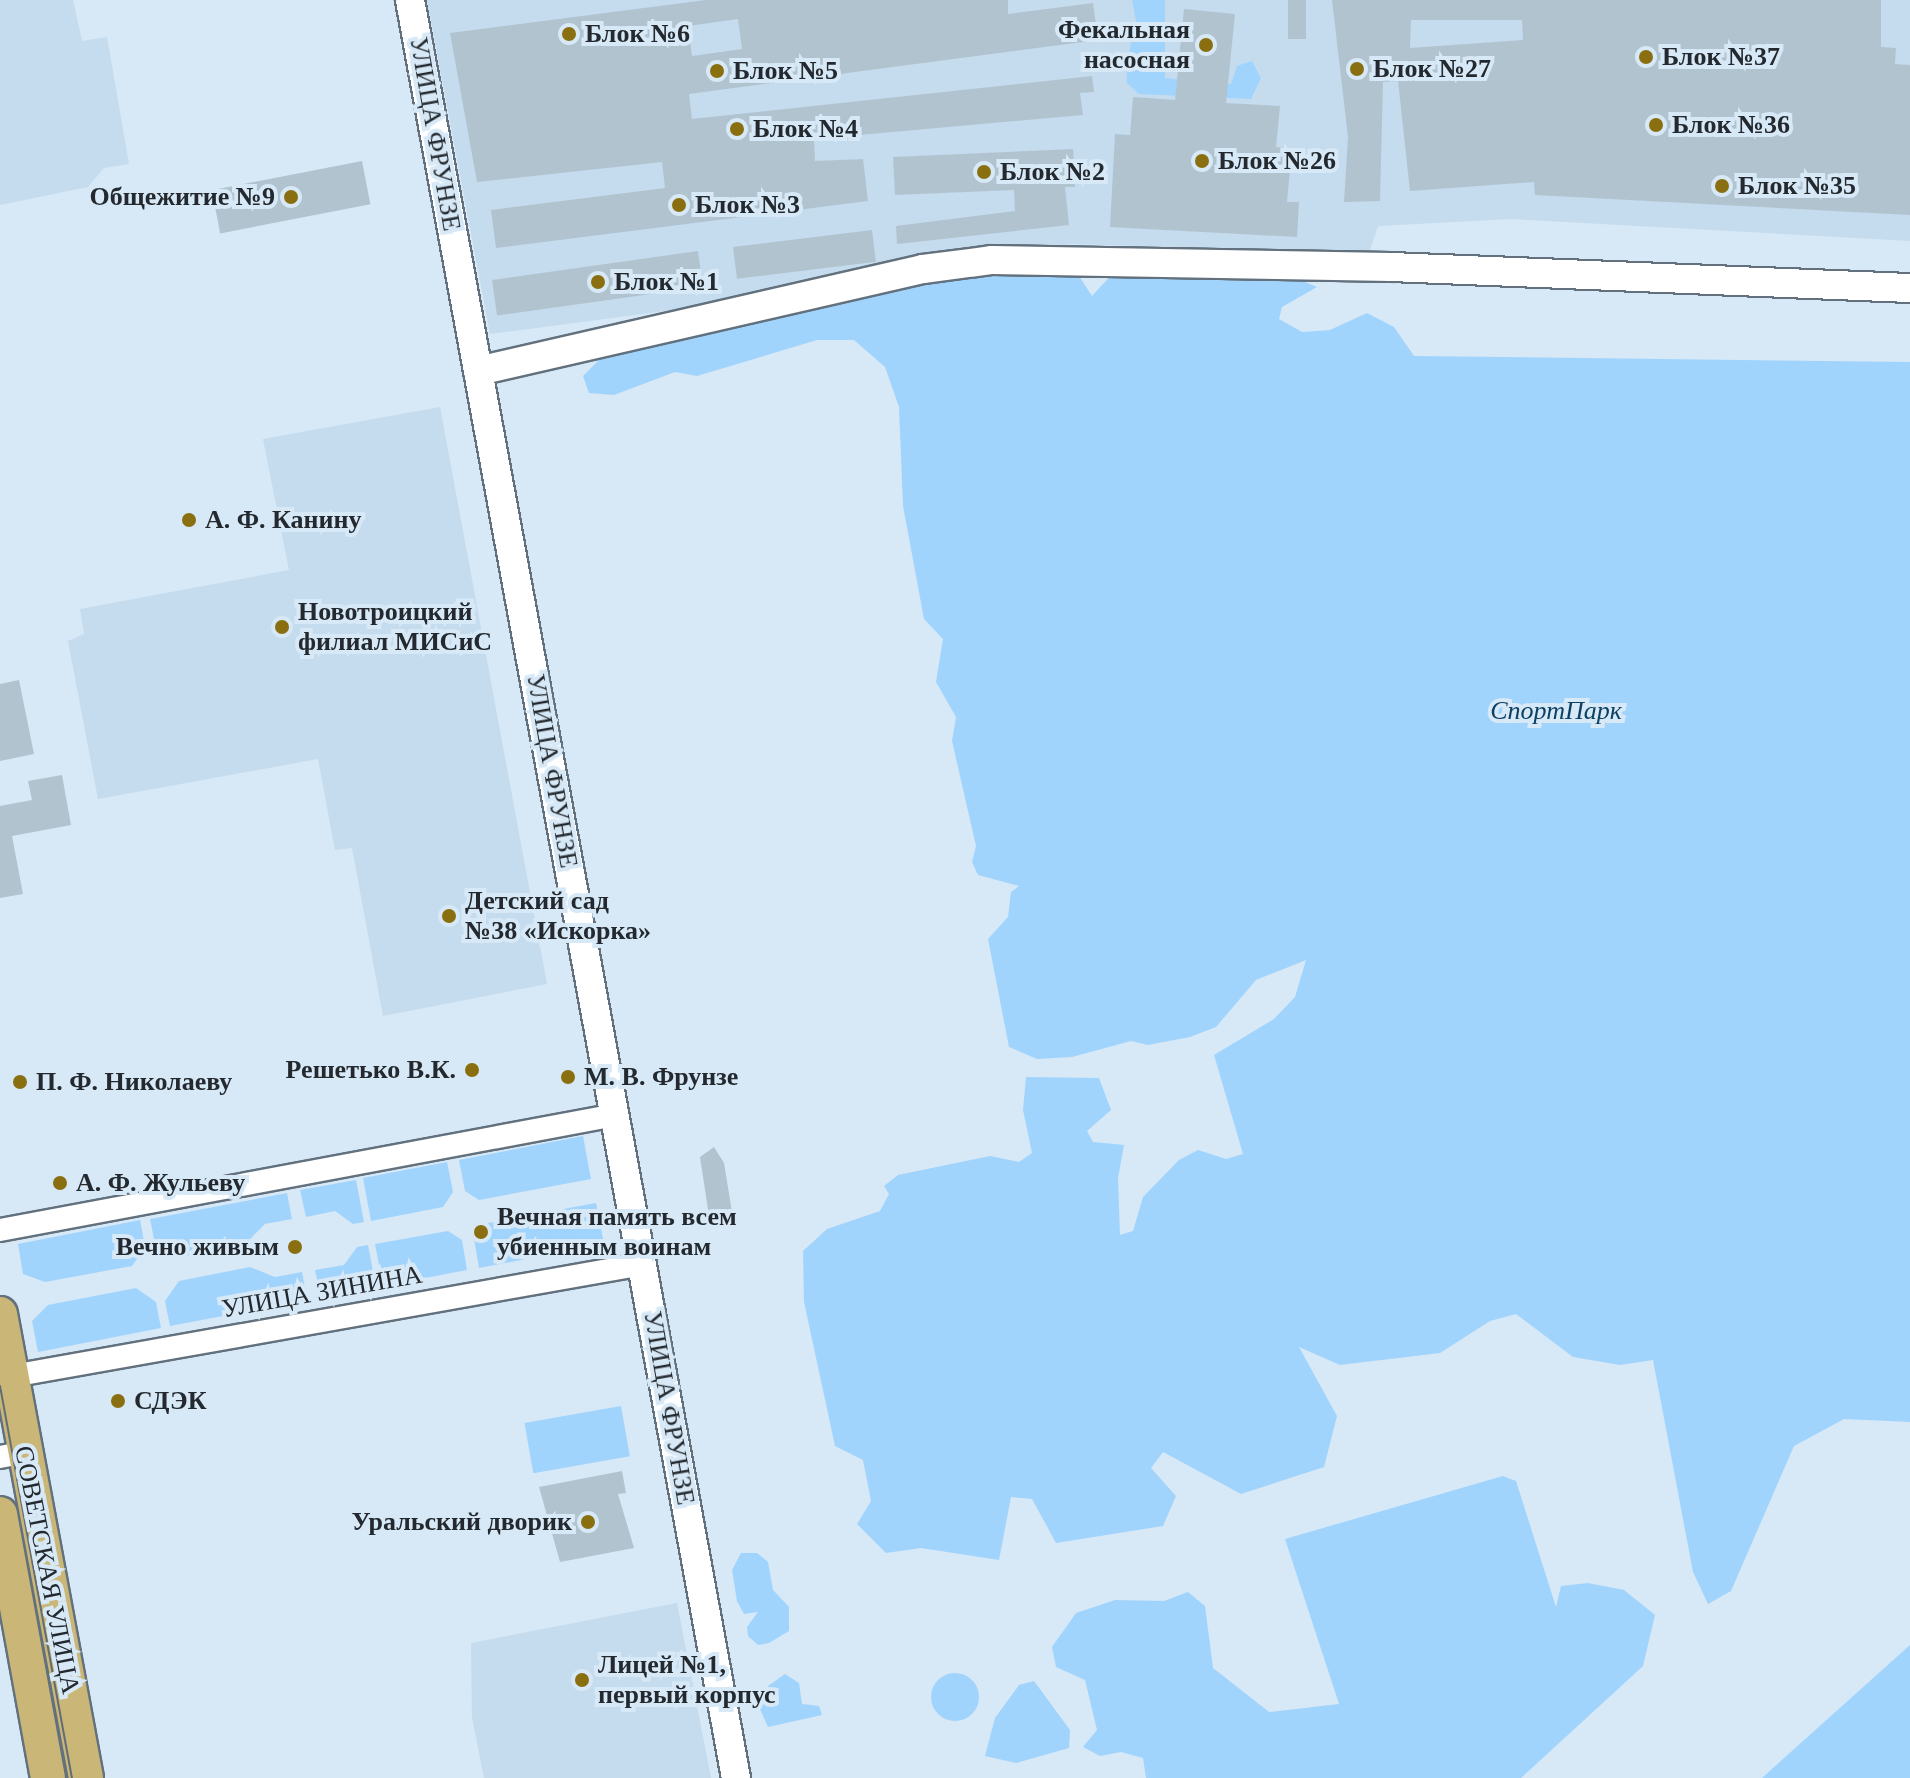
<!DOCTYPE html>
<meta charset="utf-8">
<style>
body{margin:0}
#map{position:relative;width:1910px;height:1778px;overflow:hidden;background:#d7e8f6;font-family:Georgia,serif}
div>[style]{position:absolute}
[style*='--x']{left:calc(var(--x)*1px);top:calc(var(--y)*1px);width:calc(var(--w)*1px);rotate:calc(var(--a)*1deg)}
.built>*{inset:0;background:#c4dcee}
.green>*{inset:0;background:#a1d4fd;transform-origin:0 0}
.round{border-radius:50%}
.building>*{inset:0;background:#b2c3d0;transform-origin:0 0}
.roads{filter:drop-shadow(2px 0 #62717d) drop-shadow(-2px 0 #62717d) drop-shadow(0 2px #62717d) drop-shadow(0 -2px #62717d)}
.minor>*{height:22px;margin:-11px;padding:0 11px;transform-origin:11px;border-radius:11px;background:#fff}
.tertiary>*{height:28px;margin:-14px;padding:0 14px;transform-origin:14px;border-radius:14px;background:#fff}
.primary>*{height:34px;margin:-17px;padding:0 17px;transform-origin:17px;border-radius:17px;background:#cab777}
.tram>*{height:2px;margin:-1px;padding:0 1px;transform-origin:1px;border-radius:1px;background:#636d75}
.dots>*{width:22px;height:22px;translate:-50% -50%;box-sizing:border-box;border:4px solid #d7e8f6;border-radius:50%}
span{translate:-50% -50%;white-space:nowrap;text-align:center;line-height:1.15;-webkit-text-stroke:8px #d7e8f6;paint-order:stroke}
.poi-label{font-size:26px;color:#23292e;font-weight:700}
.right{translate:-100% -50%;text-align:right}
.left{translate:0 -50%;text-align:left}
.street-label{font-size:26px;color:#23292e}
.park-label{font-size:26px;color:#0c4164;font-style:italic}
</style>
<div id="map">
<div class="built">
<div style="clip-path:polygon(0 0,73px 0,82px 41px,107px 37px,129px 164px,104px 168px,88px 187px,0 205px)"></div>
<div style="clip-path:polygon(427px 0,1910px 0,1910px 241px,1511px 219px,1378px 226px,1369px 253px,1073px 244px,950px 255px,733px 302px,490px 334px)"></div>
<div style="clip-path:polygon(440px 407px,547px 984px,383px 1016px,352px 848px,335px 850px,318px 759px,98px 799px,68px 641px,84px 634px,80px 609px,289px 570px,263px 439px)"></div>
<div style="clip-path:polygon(677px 1603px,711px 1778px,484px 1778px,472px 1717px,471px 1643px)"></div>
</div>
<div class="green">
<div style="clip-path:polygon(1132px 0,1165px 0,1165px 78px,1231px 84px,1237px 66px,1252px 61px,1261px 78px,1251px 99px,1139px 94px,1127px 83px,1126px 66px,1136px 21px)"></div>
<div style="clip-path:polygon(1021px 269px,1079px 276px,1092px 296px,1116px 270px,1298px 279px,1317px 287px,1282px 307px,1279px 319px,1302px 332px,1330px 330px,1367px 313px,1394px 327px,1414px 356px,1910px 362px,1910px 1422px,1844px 1419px,1794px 1446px,1731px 1591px,1708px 1604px,1693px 1572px,1653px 1360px,1620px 1365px,1573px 1357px,1516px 1314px,1490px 1321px,1440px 1353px,1340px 1365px,1299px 1347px,1337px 1416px,1324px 1467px,1241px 1494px,1163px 1452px,1151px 1468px,1176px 1496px,1163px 1526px,1056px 1543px,1032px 1499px,1011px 1497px,999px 1560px,921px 1548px,886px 1553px,857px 1524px,871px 1501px,863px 1460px,835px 1446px,804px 1302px,803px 1251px,827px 1229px,880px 1211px,889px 1194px,884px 1186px,898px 1175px,990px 1156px,1019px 1162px,1032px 1153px,1023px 1110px,1026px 1077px,1099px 1078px,1111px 1110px,1087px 1131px,1093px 1142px,1124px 1145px,1118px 1178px,1120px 1235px,1133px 1231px,1143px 1197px,1179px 1160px,1198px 1150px,1226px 1159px,1243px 1154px,1214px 1055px,1274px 1019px,1295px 997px,1306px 960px,1256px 980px,1216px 1027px,1190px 1037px,1148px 1045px,1131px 1041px,1072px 1057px,1037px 1059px,1009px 1047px,988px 939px,1008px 917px,1011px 892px,1019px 886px,978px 875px,972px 862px,976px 846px,952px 741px,956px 717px,936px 682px,943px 639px,924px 619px,903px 506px,899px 407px,885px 367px,854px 340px,817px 340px,697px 376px,675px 372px,614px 395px,589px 393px,583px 376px,599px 360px,822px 301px)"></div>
<div style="clip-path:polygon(583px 1136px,591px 1179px,479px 1200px,465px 1191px,459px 1160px)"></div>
<div style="clip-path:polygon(447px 1162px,453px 1192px,443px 1207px,371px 1221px,363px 1178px)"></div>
<div style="clip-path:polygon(356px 1180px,364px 1222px,353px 1224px,335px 1211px,306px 1217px,300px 1190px)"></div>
<div style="clip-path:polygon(287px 1193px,292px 1219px,265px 1224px,244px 1245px,174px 1258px,155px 1244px,150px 1219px)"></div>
<div style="clip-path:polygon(596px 1203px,604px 1244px,479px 1268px,474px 1239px,483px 1235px,483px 1224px)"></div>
<div style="clip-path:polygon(140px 1220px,145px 1247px,132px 1266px,45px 1282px,23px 1274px,18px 1244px)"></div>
<div style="clip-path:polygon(448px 1231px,462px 1240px,467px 1270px,383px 1286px,375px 1244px)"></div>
<div style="clip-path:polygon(368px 1245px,376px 1287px,321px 1298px,315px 1270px,344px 1265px,357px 1247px)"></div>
<div style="clip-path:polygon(250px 1267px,275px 1277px,302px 1272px,307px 1300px,170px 1326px,165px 1301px,179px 1281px)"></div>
<div style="clip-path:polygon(136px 1288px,156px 1302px,161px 1328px,38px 1352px,32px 1321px,48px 1305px)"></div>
<div style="left:621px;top:1406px;width:51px;height:98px;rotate:80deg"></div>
<div style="clip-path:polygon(1503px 1476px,1516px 1481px,1556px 1607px,1561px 1586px,1588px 1583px,1624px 1590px,1655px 1615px,1643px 1666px,1521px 1778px,1146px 1778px,1143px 1758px,1121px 1752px,1100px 1756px,1083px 1747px,1097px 1730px,1085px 1680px,1056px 1667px,1052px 1647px,1076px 1613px,1115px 1600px,1164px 1601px,1188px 1592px,1205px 1606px,1213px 1668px,1269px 1712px,1339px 1704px,1285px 1539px)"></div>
<div style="clip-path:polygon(741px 1553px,757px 1553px,768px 1562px,773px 1590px,789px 1607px,789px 1631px,769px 1643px,758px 1645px,748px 1636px,747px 1627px,758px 1612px,744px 1614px,737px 1601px,732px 1570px)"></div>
<div style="clip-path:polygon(1910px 1645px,1910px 1778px,1762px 1778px)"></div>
<div class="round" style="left:931px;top:1673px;width:48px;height:48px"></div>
<div style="clip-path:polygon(785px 1674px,799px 1683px,802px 1704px,819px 1706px,822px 1715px,768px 1727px,759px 1707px,768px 1686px)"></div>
<div style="clip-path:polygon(1034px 1681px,1070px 1730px,1069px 1748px,1016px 1763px,985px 1756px,995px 1718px,1019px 1685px)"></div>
</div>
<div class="building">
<div style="clip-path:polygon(evenodd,706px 0,1008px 0,1008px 14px,1093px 3px,1098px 40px,689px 94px,692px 119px,1092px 76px,1094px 92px,1080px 93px,1083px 115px,814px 139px,815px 161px,863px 159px,868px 201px,496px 248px,491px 210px,665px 188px,662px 162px,477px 182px,450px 33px,706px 0,738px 19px,742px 49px,692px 56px,688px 26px,738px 19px)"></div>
<div style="left:1288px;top:0;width:18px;height:39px"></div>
<div style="clip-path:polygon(evenodd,1332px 0,1881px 0,1881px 47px,1896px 48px,1895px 64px,1910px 65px,1910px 215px,1535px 195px,1534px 182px,1410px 191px,1398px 81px,1383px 82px,1380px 201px,1344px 202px,1348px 137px,1332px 0,1411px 20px,1522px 20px,1523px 40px,1410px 48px,1411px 20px)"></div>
<div style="clip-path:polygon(1184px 9px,1235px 14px,1226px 103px,1280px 106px,1276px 147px,1292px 149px,1287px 202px,1299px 202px,1297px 237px,1110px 227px,1115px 134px,1130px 135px,1133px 97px,1175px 100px)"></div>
<div style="clip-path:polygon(1073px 149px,1075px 187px,1065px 187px,1069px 225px,897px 244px,896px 226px,1015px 211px,1014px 190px,895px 195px,893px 157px)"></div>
<div style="left:362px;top:161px;width:44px;height:153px;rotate:79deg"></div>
<div style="left:872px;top:230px;width:32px;height:140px;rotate:83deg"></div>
<div style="left:698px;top:251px;width:36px;height:208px;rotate:82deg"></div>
<div style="clip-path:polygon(19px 680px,34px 754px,0 761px,0 684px)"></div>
<div style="clip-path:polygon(62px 775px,71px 825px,12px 836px,23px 894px,0 898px,0 806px,32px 800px,28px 781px)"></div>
<div style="clip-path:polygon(714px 1147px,724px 1163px,732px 1212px,709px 1216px,700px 1157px)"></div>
<div style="clip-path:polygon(622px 1471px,626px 1493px,618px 1494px,634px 1548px,560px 1562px,539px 1487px)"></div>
</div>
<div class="roads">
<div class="minor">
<div style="--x:0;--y:1230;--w:626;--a:-10.59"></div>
<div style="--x:1;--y:1378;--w:651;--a:-10.08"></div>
<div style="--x:0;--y:1457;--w:25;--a:-11"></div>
</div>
<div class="tertiary">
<div style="--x:410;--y:0;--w:1808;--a:79.61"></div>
<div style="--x:478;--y:371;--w:457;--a:-12.9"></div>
<div style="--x:923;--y:269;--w:70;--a:-7.4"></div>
<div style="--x:992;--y:260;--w:399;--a:1"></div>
<div style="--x:1391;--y:267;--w:519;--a:2.32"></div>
</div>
<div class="primary">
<div style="--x:0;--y:1314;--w:472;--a:79.5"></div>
<div style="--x:0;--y:1514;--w:268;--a:79.7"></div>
</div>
</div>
<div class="tram">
<div style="--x:0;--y:1386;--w:399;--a:79.6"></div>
</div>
<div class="dots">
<div style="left:569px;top:34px;background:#896f10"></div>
<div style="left:1206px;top:45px;background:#896f10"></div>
<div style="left:1646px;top:57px;background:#896f10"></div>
<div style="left:1357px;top:69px;background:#896f10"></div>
<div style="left:717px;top:71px;background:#896f10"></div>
<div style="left:1656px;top:125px;background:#896f10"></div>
<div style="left:737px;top:129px;background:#896f10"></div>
<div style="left:1202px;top:161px;background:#896f10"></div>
<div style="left:984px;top:172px;background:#896f10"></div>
<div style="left:1722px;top:186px;background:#896f10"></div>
<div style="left:291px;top:197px;background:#896f10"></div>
<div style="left:679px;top:205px;background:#896f10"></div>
<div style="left:598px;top:282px;background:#896f10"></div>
<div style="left:189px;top:520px;background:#896f10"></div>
<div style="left:282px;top:627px;background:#896f10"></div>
<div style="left:449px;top:916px;background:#896f10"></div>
<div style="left:472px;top:1070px;background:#896f10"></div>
<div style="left:568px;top:1077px;background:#896f10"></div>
<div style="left:20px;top:1082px;background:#896f10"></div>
<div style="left:60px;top:1183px;background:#896f10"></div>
<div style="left:481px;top:1232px;background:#896f10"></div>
<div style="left:295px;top:1247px;background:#896f10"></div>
<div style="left:118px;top:1401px;background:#896f10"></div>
<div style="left:588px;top:1522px;background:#896f10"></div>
<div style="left:582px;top:1680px;background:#896f10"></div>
</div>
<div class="poi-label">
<span class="right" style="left:1190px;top:45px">Фекальная<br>насосная</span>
<span class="left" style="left:585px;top:34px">Блок №6</span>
<span class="left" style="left:1662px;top:57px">Блок №37</span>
<span class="left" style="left:1373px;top:69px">Блок №27</span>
<span class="left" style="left:733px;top:71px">Блок №5</span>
<span class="left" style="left:1672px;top:125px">Блок №36</span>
<span class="left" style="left:753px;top:129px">Блок №4</span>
<span class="left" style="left:1218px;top:161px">Блок №26</span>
<span class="left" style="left:1000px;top:172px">Блок №2</span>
<span class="left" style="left:1738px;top:186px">Блок №35</span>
<span class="right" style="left:275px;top:197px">Общежитие №9</span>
<span class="left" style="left:695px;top:205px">Блок №3</span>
<span class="left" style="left:614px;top:282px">Блок №1</span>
<span class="left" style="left:205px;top:520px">А. Ф. Канину</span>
<span class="left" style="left:298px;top:627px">Новотроицкий<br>филиал МИСиС</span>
<span class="left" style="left:465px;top:916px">Детский сад<br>№38 «Искорка»</span>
<span class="right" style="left:456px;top:1070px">Решетько В.К.</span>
<span class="left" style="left:584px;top:1077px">М. В. Фрунзе</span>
<span class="left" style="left:36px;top:1082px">П. Ф. Николаеву</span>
<span class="left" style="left:76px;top:1183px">А. Ф. Жульеву</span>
<span class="left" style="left:497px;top:1232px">Вечная память всем<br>убиенным воинам</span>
<span class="right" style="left:279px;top:1247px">Вечно живым</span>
<span class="left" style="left:134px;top:1401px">СДЭК</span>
<span class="right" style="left:572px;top:1522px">Уральский дворик</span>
<span class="left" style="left:598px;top:1680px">Лицей №1,<br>первый корпус</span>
</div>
<div class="street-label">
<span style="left:435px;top:134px;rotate:80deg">УЛИЦА ФРУНЗЕ</span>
<span style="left:552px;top:771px;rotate:80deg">УЛИЦА ФРУНЗЕ</span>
<span style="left:322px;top:1292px;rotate:-10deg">УЛИЦА ЗИНИНА</span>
<span style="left:669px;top:1408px;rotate:80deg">УЛИЦА ФРУНЗЕ</span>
<span style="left:47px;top:1570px;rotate:79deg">СОВЕТСКАЯ УЛИЦА</span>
</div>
<div class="park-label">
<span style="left:1556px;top:711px">СпортПарк</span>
</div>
</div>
